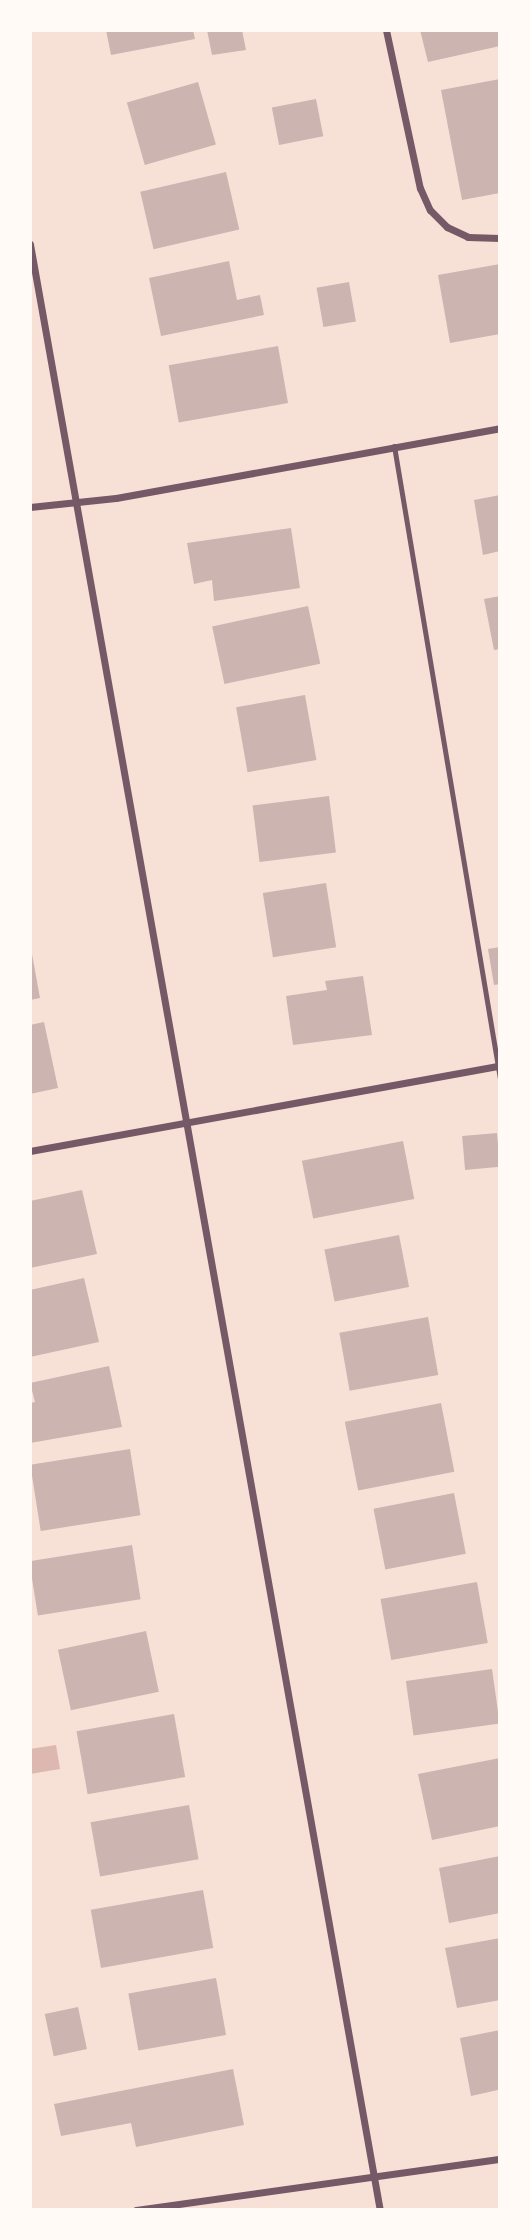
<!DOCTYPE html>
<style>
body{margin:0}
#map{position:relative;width:530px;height:2240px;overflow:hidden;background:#f7e1d7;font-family:"Roboto Condensed",sans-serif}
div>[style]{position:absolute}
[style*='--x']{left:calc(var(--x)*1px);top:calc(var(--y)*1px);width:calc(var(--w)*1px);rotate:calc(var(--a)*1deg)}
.water>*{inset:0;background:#dcb8b0}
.building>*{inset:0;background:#ccb4b1;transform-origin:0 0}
.service>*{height:5px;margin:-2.5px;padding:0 2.5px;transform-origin:2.5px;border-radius:2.5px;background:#755966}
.minor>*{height:7px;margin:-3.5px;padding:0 3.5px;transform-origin:3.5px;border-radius:3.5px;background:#755966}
span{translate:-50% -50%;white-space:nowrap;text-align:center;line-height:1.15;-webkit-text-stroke:6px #fffaf5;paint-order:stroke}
.frame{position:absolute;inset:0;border:32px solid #fffaf5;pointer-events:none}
</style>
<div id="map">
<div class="water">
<div style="clip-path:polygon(56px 1745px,60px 1769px,30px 1774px,30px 1749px)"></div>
</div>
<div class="building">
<div style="clip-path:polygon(106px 30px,193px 30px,195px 39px,111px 55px)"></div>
<div style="clip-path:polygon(207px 30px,242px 30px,246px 50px,212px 55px)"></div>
<div style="clip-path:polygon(420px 30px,500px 30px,500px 46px,428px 62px)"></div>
<div style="clip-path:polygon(500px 79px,500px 193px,462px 200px,441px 90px)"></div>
<div style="left:198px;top:82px;width:65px;height:74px;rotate:74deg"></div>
<div style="left:316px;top:99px;width:38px;height:45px;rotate:79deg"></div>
<div style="left:226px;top:172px;width:59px;height:88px;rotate:77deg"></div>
<div style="clip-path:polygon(229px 261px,237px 300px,260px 295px,264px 315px,161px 336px,149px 278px)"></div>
<div style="clip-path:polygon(500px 264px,500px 334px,450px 343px,438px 275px)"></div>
<div style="left:349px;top:282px;width:40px;height:33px;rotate:80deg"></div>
<div style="left:278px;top:346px;width:58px;height:111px;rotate:80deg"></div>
<div style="clip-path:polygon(500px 495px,500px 551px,483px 555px,474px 500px)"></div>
<div style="clip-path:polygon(291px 528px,300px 588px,214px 601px,212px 580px,194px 584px,187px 543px)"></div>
<div style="clip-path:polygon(500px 596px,500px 649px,494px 650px,484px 599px)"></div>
<div style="left:308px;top:606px;width:59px;height:98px;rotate:78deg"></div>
<div style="left:305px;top:695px;width:66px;height:70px;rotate:80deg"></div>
<div style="left:329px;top:796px;width:57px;height:77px;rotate:83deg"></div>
<div style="left:326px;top:883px;width:65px;height:64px;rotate:81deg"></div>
<div style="clip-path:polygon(30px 943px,40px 998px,30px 1000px)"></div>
<div style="clip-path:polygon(500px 947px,500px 984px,494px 985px,488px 949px)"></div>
<div style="clip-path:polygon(363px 976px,372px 1035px,293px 1045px,286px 996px,327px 990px,325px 981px)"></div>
<div style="clip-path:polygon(44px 1022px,58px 1088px,30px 1094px,30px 1025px)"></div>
<div style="left:497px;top:1133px;width:34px;height:35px;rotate:85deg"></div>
<div style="left:403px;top:1141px;width:59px;height:103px;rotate:79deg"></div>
<div style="clip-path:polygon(82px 1190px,97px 1254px,30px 1268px,30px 1201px)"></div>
<div style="left:399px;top:1235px;width:53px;height:76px;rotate:79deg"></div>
<div style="clip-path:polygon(84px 1278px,99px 1342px,30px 1357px,30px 1290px)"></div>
<div style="left:428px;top:1317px;width:59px;height:90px;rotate:80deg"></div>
<div style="clip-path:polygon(109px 1366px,122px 1427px,30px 1443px,30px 1403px,35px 1402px,30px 1383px)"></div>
<div style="left:441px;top:1403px;width:70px;height:98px;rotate:79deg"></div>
<div style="left:130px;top:1449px;width:67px;height:101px;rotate:81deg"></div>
<div style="left:454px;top:1493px;width:62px;height:82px;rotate:79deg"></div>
<div style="left:132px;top:1545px;width:55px;height:104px;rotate:81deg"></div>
<div style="left:477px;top:1582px;width:62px;height:98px;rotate:80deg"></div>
<div style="left:146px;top:1631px;width:62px;height:90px;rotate:78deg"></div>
<div style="left:492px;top:1669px;width:55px;height:87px;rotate:82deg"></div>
<div style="left:174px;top:1714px;width:64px;height:99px;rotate:80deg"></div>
<div style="clip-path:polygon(500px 1758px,500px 1826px,432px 1840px,418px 1774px)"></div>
<div style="left:189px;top:1805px;width:55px;height:100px;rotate:80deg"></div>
<div style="clip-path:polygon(500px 1856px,500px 1913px,449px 1923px,439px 1868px)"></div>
<div style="left:203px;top:1890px;width:59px;height:114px;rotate:80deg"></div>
<div style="clip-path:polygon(500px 1938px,500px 2000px,457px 2008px,445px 1948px)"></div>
<div style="left:216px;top:1978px;width:58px;height:89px;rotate:80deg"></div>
<div style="left:78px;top:2007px;width:43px;height:34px;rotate:78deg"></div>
<div style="clip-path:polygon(500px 2030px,500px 2097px,498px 2090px,471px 2096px,460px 2038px)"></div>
<div style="clip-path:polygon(233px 2069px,244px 2125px,136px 2147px,131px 2123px,61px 2136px,54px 2104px)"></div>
</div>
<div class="service">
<div style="--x:394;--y:446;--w:642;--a:80.49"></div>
</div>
<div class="minor">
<div style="--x:386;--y:30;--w:162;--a:77.9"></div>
<div style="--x:420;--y:188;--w:24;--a:66"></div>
<div style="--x:430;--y:210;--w:24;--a:45"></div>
<div style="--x:447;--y:227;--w:23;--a:25"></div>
<div style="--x:468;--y:237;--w:32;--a:2"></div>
<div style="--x:30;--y:244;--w:1997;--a:79.91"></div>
<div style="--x:30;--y:507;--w:86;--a:-6"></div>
<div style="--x:116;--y:498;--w:390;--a:-10.3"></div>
<div style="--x:30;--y:1151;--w:478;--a:-10.3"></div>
<div style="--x:136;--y:2210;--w:368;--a:-8"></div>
</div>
<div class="frame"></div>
</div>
